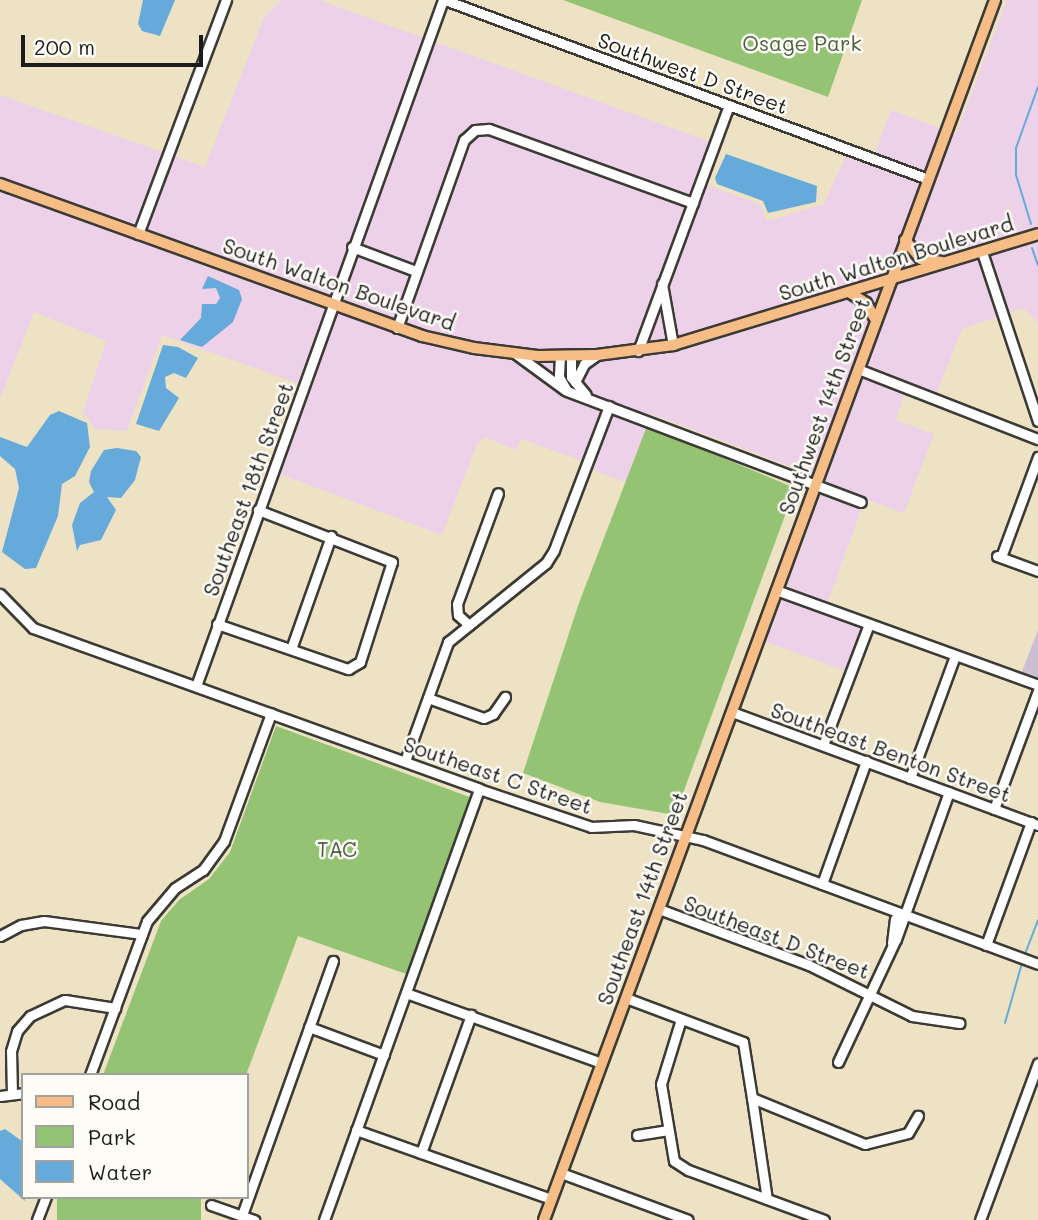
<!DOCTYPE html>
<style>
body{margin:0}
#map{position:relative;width:1038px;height:1220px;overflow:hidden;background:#ede2c3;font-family:Mali,sans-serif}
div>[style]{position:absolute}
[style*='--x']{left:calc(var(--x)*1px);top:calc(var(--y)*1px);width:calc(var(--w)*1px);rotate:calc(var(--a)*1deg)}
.built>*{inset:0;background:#edd1e9;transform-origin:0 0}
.industrial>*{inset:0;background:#ccbfd4}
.green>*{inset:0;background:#94c473;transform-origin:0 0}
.water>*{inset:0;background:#65aada}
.stream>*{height:2px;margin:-1px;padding:0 1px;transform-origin:1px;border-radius:1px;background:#65aada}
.roads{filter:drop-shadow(2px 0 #3b3a35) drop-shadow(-2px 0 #3b3a35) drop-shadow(0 2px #3b3a35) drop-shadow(0 -2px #3b3a35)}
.minor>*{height:9px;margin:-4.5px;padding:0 4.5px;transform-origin:4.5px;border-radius:4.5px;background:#fff}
.major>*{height:10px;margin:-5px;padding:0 5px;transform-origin:5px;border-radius:5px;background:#f6be86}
span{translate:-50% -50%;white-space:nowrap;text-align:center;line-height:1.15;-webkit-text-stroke:5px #fdfcf7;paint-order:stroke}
.park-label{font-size:21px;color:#4c5f3f}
.street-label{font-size:21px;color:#1c1c1c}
.legend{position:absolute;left:21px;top:1073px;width:228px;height:126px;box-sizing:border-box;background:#fdfcf7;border:2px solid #a3a29f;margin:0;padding:9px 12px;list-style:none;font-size:21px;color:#1c1c1c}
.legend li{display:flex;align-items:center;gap:14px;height:35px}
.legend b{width:35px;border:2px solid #a3a29f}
.scale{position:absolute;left:21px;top:35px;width:182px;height:32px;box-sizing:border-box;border:4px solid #1c1c1c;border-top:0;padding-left:9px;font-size:21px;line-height:24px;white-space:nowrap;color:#1c1c1c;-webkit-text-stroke:5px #fdfcf7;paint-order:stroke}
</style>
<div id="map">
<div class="built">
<div style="clip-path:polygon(281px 0,319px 0,719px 145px,703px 183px,761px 205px,766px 221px,824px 204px,846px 155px,871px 163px,891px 110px,956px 134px,1007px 0,1038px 0,1038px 322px,1023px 308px,962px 329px,937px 392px,908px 383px,896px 420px,934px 434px,904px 513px,865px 499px,828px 602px,786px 589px,826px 480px,652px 414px,625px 482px,593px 470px,593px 465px,521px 439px,516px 450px,485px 437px,477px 444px,442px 535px,280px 474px,311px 388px,162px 335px,127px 431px,95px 429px,83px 412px,106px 341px,34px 312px,0 399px,0 95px,205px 167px,264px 17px)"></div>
<div style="left:783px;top:596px;width:90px;height:49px;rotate:20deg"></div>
</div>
<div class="industrial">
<div style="clip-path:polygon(1038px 630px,1038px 680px,1021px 674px)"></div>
</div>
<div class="green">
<div style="clip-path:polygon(563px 0,862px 0,828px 97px)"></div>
<div style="clip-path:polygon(647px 426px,795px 488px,675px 815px,600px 802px,523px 773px,579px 603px)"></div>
<div style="clip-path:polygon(276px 726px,475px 799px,412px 976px,298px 936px,246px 1075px,103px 1075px,161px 921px,179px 900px,209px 879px,230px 852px)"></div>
<div style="left:57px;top:1197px;width:144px;height:25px"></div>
</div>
<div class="water">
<div style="clip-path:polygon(143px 0,175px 0,160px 36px,142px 31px,138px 24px)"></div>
<div style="clip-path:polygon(726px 154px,817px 186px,816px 202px,768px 213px,763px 201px,717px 184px,715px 178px)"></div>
<div style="clip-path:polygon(208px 276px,239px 290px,242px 299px,233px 322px,202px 347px,180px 340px,201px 318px,202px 304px,216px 304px,220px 298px,216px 288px,202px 289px)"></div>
<div style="clip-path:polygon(163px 345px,178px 347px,198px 358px,186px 378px,174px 373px,165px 377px,166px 388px,179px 398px,159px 431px,136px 424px)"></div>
<div style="clip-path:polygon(59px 411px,87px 423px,90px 447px,75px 476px,62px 484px,58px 516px,36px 568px,25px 569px,2px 552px,19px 488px,15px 469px,0 456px,0 437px,27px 447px,50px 415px)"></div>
<div style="clip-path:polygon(117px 448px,136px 451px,141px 457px,135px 480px,121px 498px,107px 497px,116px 510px,101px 540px,80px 545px,77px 551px,72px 525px,80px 503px,94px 492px,89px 482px,91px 471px,104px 450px)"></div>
<div style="clip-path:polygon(5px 1129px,23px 1142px,25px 1201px,0 1179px,0 1131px)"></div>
</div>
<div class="stream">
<div style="--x:1031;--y:224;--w:51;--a:-107"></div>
<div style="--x:1016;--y:175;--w:27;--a:-90"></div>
<div style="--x:1016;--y:148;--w:65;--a:-70.2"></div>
<div style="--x:1032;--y:248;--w:18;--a:71"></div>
<div style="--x:1025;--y:954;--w:36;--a:-69"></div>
<div style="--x:1005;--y:1023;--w:62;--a:-74.2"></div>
</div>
<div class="roads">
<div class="minor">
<div style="--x:445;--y:0;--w:515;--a:20.33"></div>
<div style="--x:138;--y:234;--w:250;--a:-69.4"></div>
<div style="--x:352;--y:247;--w:68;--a:20.6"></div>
<div style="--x:982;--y:252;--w:178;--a:71.7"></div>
<div style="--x:662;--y:284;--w:62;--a:79.8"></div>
<div style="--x:397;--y:328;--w:200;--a:-70.4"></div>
<div style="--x:464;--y:140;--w:15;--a:-42"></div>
<div style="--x:475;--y:130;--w:14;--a:-4"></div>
<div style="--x:489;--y:129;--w:217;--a:19.9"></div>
<div style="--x:638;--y:351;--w:262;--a:-69.7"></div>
<div style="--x:516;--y:354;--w:61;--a:36.3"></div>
<div style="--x:560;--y:356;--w:21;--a:93"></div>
<div style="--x:559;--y:377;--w:16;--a:60"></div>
<div style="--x:567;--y:391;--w:314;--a:20.7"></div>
<div style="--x:571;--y:356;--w:21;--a:90"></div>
<div style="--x:571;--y:377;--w:23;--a:50"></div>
<div style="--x:858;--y:369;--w:193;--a:21.3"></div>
<div style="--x:575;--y:382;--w:20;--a:-63"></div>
<div style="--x:584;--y:364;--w:16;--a:-35"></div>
<div style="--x:997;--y:556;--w:44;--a:20.1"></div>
<div style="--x:1001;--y:557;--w:107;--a:-69.7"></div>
<div style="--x:776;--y:590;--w:279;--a:19.9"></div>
<div style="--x:0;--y:594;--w:47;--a:45.9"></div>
<div style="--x:33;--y:628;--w:474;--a:19.8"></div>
<div style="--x:479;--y:789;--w:118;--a:18.7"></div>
<div style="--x:591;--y:827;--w:43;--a:-2.7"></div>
<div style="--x:634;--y:825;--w:71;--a:12.3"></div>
<div style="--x:703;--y:840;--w:357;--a:20.3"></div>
<div style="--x:217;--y:624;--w:139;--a:19"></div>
<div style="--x:348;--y:669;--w:14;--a:-30"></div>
<div style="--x:360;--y:662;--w:105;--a:-72.3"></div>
<div style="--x:392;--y:562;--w:144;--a:-158.8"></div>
<div style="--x:469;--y:625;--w:15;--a:-138"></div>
<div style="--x:458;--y:615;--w:11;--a:-95"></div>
<div style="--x:457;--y:604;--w:118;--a:-69.7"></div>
<div style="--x:291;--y:649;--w:120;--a:-70.5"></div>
<div style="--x:196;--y:686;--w:729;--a:-70.2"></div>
<div style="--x:428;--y:698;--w:59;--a:19.7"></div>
<div style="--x:484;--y:718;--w:10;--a:-24"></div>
<div style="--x:493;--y:714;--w:21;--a:-55"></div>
<div style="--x:732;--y:712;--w:326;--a:20.3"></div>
<div style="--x:823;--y:745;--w:129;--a:-69.2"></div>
<div style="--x:405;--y:761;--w:127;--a:-70.1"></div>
<div style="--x:448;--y:642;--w:126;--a:-38.9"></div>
<div style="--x:546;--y:563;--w:15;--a:-58"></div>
<div style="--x:554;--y:550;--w:154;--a:-69.1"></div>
<div style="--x:910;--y:778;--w:130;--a:-69.8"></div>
<div style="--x:994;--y:809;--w:126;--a:-69.6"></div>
<div style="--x:822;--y:884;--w:131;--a:-70.3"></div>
<div style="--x:659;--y:909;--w:160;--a:20.5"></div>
<div style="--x:809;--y:965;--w:115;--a:26.3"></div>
<div style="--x:912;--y:1016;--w:48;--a:8.5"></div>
<div style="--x:0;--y:936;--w:24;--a:-28"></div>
<div style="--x:21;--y:925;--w:23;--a:-10"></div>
<div style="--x:44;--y:921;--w:99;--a:7.6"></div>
<div style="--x:892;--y:943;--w:24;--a:-83"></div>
<div style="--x:895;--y:919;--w:9;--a:-36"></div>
<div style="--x:986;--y:945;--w:131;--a:-69.9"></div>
<div style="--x:406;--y:993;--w:207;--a:19.7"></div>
<div style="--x:626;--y:998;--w:125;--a:20.6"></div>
<div style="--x:743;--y:1042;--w:57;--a:80.9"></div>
<div style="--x:752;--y:1098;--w:122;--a:22.2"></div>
<div style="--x:865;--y:1144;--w:44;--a:-14.3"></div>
<div style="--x:908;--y:1133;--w:20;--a:-60"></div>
<div style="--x:681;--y:1019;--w:68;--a:107.1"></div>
<div style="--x:661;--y:1084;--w:78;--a:80.4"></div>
<div style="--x:674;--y:1161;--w:17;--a:33"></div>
<div style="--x:688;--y:1170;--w:145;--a:20.2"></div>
<div style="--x:309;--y:1027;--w:80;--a:20.5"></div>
<div style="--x:838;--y:1062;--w:136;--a:-64.8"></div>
<div style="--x:896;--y:939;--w:156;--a:-70.2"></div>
<div style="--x:90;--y:1075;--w:164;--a:-69.7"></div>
<div style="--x:147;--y:921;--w:43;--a:-49.7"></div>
<div style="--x:175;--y:888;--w:33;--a:-33"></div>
<div style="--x:203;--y:870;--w:36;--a:-54"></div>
<div style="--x:224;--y:841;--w:136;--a:-69.8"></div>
<div style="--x:12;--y:1094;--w:43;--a:-91.3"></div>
<div style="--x:11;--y:1051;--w:21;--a:-73"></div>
<div style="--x:17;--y:1031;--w:20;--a:-49"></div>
<div style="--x:30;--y:1016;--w:38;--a:-25"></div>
<div style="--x:65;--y:1000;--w:51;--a:9.1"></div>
<div style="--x:0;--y:1096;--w:23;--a:-7"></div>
<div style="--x:752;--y:1098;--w:102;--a:81.6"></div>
<div style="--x:356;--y:1130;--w:207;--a:19.5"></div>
<div style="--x:637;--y:1135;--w:30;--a:-9"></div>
<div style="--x:421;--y:1153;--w:147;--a:-70.1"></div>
<div style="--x:561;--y:1173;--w:135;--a:20.3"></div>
<div style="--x:211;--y:1205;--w:46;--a:19.2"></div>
<div style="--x:242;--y:1215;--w:270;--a:-70.3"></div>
<div style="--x:37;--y:1220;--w:25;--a:-69"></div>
<div style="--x:324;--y:1220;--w:458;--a:-70.2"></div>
<div style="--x:980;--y:1220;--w:167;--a:-69.7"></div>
</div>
<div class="major">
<div style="--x:0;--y:184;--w:449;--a:19.8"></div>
<div style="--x:422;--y:336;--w:53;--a:13"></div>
<div style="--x:474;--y:348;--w:64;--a:7.1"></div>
<div style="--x:538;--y:356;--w:59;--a:-1"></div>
<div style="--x:597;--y:355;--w:77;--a:-7.5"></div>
<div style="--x:673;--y:345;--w:382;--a:-16.9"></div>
<div style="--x:905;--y:240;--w:25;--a:50"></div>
<div style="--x:921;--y:259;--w:21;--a:8"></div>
<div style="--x:849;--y:292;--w:20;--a:33"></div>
<div style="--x:866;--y:303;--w:20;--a:60"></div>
<div style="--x:544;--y:1220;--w:1301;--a:-69.71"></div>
</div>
</div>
<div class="park-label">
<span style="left:802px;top:43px">Osage Park</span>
<span style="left:337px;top:849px">TAC</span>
</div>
<div class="street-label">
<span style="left:693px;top:73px;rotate:20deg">Southwest D Street</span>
<span style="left:896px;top:258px;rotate:-17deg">South Walton Boulevard</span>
<span style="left:339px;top:284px;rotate:19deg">South Walton Boulevard</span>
<span style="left:824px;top:406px;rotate:-70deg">Southwest 14th Street</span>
<span style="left:248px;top:489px;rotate:-70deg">Southeast 18th Street</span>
<span style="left:891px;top:752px;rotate:20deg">Southeast Benton Street</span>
<span style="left:498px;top:775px;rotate:19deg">Southeast C Street</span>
<span style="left:642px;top:898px;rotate:-70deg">Southeast 14th Street</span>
<span style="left:777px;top:937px;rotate:21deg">Southeast D Street</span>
</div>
<ul class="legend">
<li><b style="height:9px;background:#f6be86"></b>Road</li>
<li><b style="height:19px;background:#94c473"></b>Park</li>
<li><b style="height:19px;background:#65aada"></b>Water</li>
</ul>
<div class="scale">200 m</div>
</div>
